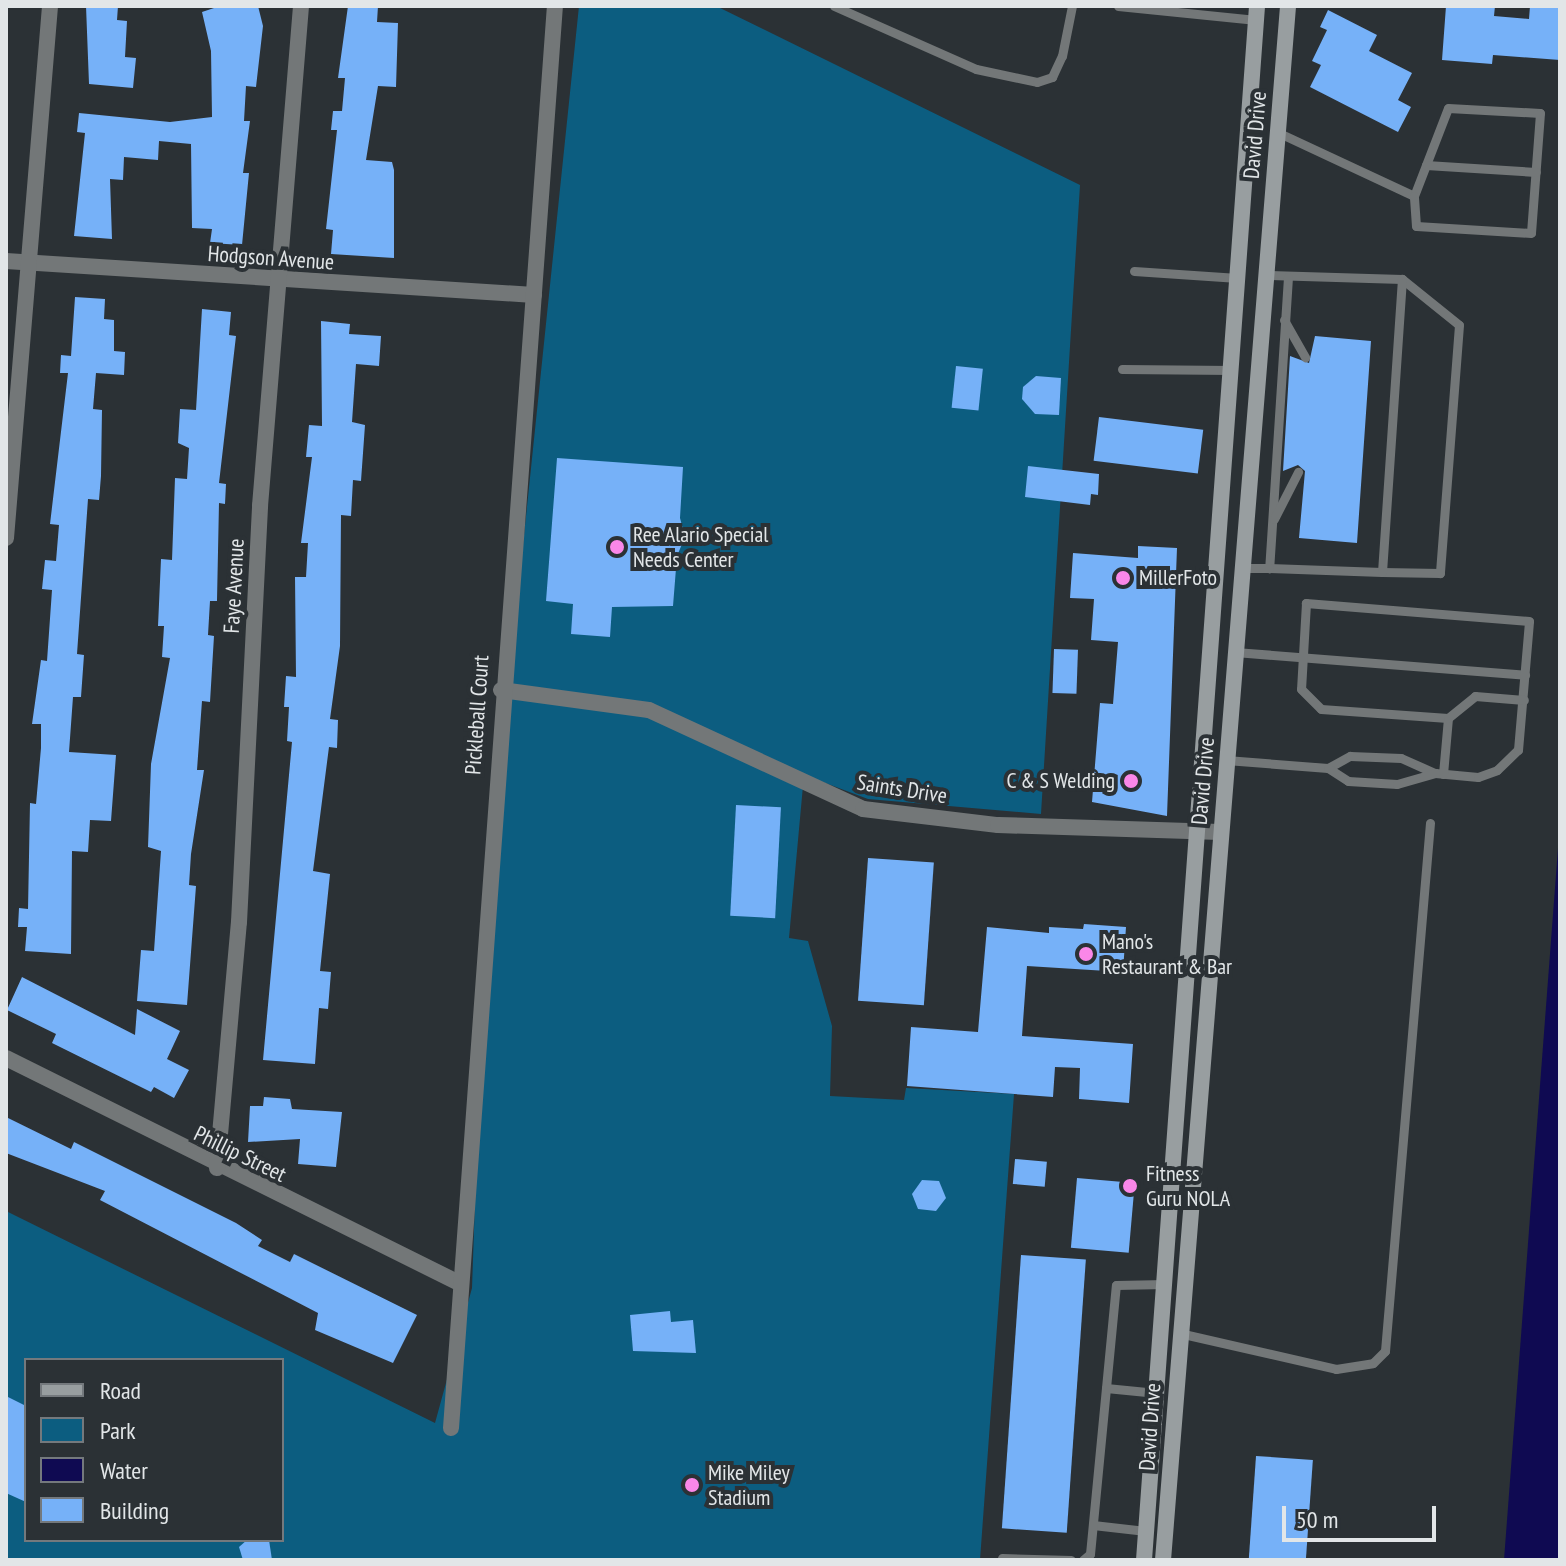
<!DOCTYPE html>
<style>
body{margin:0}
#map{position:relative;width:1566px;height:1566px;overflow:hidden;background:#2b3135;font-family:"PT Sans Narrow",sans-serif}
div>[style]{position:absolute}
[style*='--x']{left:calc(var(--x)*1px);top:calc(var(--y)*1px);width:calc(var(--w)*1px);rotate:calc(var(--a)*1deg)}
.green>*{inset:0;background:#0c5d80}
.water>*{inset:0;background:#0f0a52}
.building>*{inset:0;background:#76b1f8;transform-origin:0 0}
.lane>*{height:9px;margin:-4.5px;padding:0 4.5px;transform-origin:4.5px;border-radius:4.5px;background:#737778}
.street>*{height:16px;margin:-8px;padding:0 8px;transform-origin:8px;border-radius:8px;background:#737778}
.secondary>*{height:16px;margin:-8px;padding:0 8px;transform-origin:8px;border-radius:8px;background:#989ea0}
.dots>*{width:22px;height:22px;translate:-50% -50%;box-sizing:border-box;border:4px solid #2b3135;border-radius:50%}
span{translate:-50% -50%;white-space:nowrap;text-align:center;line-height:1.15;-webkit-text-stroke:8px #2b3135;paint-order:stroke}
.street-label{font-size:22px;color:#e2e6e8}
.poi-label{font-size:22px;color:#e2e6e8}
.left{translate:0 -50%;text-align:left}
.right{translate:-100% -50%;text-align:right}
.frame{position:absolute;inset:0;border:8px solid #e2e6e8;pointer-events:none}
.legend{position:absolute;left:24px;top:1358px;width:260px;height:184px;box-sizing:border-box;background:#2b3135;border:2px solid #74797d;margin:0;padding:10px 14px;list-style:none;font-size:24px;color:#e2e6e8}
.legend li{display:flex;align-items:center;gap:16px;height:40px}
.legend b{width:40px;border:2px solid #74797d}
.scale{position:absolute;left:1282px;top:1506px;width:154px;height:36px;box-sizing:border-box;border:4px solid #e2e6e8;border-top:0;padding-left:10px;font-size:24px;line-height:28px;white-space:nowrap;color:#e2e6e8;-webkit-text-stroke:6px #2b3135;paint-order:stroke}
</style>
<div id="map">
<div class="green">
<div style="clip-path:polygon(evenodd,579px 6px,716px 6px,1080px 185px,1041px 814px,868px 799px,804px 775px,789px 938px,808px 941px,832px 1026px,830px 1096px,904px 1100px,906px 1088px,1014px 1094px,980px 1560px,6px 1560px,6px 1211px,435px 1423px,472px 1288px,485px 911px,579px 6px,26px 1360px,282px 1360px,282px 1540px,26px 1540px,26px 1360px)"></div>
</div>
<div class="water">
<div style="clip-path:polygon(1560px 822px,1560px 1560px,1504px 1560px)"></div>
</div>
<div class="building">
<div style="clip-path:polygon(86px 6px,118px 6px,117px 20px,127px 21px,125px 57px,136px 58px,133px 88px,89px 84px)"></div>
<div style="clip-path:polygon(220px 6px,258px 6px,263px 26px,256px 87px,246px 86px,244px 121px,250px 121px,243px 173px,249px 173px,242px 245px,210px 243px,212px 229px,192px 228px,191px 144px,159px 141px,158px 160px,124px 157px,123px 180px,110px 179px,112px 239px,74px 236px,85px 133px,77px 132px,79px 113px,170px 122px,212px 117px,211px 51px,202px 12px)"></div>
<div style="clip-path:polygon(348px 6px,378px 6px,377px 22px,398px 23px,396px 87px,378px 86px,366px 160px,392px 162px,394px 170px,394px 258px,331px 254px,333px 230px,326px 229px,337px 130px,331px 130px,333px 111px,342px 111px,345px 78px,338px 78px)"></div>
<div style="clip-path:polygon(1446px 6px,1495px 6px,1494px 16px,1529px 19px,1530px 6px,1560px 6px,1560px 60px,1493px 55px,1492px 64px,1442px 60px)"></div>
<div style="clip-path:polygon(1328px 10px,1377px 35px,1369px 51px,1412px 73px,1398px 100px,1411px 107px,1398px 132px,1310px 87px,1321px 65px,1312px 61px,1327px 30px,1320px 27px)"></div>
<div style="clip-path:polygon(75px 297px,105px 299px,104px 319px,114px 320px,114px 351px,125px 352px,124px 375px,96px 373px,93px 409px,102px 410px,101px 476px,99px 500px,88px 499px,77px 654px,84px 655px,81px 697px,73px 697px,69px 752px,116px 755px,111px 821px,90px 820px,88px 852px,72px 851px,71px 954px,25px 951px,27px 927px,18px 927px,19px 908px,28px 909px,30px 803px,36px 804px,41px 748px,41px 724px,32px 724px,41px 660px,47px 661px,52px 590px,42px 589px,45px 560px,56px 561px,59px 525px,50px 524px,68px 373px,60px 373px,61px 355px,71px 356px)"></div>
<div style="clip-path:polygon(202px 309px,231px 312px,229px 335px,236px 336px,219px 483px,226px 484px,225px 504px,219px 503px,217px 601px,210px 601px,208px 635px,214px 636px,210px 702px,202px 701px,197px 770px,204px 770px,191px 854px,189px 885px,196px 886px,187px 1005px,137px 1001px,141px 950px,154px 951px,161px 851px,148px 847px,151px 764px,170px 658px,162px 657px,164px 626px,158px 626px,161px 559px,172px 560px,175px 478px,187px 479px,189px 448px,178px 443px,180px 409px,196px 410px)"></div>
<div style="clip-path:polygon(321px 321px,350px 324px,349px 334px,381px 336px,379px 366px,356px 364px,352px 422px,365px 425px,361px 481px,353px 480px,351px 516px,341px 515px,340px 646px,330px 719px,338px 720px,337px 748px,329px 747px,313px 871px,330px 874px,320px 971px,331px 972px,328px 1009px,319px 1008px,315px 1064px,263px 1060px,292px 742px,287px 741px,289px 707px,284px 707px,286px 676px,296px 677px,295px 577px,306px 577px,308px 543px,301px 543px,312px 457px,306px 457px,309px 425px,322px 426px)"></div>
<div style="clip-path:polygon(1315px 336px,1371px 341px,1357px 543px,1299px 538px,1305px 471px,1298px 465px,1283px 471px,1290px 356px,1309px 363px)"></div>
<div style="left:956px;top:366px;width:27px;height:42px;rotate:6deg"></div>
<div style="clip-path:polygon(1036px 376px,1061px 378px,1059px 415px,1035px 414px,1022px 399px,1023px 387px)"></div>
<div style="left:1099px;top:417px;width:105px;height:44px;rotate:7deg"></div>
<div style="clip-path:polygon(557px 458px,683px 467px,680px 518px,685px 537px,677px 556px,673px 606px,612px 607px,610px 637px,571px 634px,573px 604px,546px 601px)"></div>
<div style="clip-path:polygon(1028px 466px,1099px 474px,1098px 495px,1091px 494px,1090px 505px,1025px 497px)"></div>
<div style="clip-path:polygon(1138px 546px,1177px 548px,1167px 816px,1092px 802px,1100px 703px,1113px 704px,1118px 642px,1091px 640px,1094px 599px,1070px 598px,1073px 553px,1138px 558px)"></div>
<div style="left:1054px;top:649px;width:24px;height:44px;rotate:2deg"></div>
<div style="left:736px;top:805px;width:45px;height:111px;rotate:3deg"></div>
<div style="left:868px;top:858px;width:66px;height:143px;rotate:4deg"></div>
<div style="clip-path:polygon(1084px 924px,1126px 927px,1123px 972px,1027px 966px,1022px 1036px,1133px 1044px,1129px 1103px,1079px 1099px,1080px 1068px,1055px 1067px,1053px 1097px,907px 1086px,911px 1027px,978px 1032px,987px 927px,1049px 933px,1049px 927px,1083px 929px)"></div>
<div style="clip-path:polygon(22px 977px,135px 1035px,137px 1009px,180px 1031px,167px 1059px,189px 1070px,174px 1098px,154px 1087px,151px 1092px,52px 1043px,56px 1034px,7px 1010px)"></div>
<div style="clip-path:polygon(264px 1097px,290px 1099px,292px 1109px,342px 1112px,336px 1167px,298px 1164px,300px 1139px,248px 1142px,250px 1106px,263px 1106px)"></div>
<div style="clip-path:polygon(6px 1117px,71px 1149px,74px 1142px,236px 1223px,262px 1240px,258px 1246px,290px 1262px,294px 1254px,417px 1315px,393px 1363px,315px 1330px,318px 1313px,100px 1200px,105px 1191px,6px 1153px)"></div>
<div style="left:1015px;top:1159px;width:32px;height:25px;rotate:5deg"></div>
<div style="left:1077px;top:1178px;width:58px;height:70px;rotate:5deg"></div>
<div style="clip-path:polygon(922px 1180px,939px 1181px,946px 1198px,936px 1211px,918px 1209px,912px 1194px)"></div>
<div style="left:1021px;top:1255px;width:65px;height:274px;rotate:4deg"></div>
<div style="clip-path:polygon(670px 1311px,671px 1322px,693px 1320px,696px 1353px,633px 1351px,630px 1315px)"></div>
<div style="clip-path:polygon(6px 1396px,26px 1406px,26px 1502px,6px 1493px)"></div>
<div style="left:1256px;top:1456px;width:57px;height:104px;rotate:4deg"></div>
<div style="clip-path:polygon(247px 1540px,269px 1540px,272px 1560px,243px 1560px,239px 1547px)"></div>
</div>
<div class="lane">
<div style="--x:834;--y:6;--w:155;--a:23.9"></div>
<div style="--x:976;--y:69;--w:62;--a:12"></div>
<div style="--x:1037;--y:82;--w:16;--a:-18"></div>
<div style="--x:1052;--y:77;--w:23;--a:-65"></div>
<div style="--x:1062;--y:56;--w:51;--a:-78.7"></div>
<div style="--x:1118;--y:6;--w:139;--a:5.8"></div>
<div style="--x:1277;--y:132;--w:151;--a:25"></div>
<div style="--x:1414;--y:196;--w:94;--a:-68.9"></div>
<div style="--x:1448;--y:108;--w:92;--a:3.1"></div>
<div style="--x:1540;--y:113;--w:120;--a:94.3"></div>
<div style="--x:1531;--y:233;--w:115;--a:-176.5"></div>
<div style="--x:1416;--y:226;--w:30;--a:-94"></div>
<div style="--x:1426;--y:165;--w:110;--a:3.6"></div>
<div style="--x:1134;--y:271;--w:104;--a:3.9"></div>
<div style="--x:1266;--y:275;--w:136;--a:1.7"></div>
<div style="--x:1402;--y:279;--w:73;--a:38.9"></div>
<div style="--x:1459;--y:325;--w:249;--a:94.4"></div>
<div style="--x:1440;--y:573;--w:58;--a:-179"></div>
<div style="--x:1288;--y:277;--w:292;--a:93.7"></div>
<div style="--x:1269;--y:568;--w:113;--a:2"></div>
<div style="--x:1382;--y:572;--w:294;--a:-86.1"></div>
<div style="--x:1284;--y:320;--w:43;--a:60.4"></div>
<div style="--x:1122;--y:369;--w:110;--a:0.5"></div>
<div style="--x:1274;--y:519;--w:53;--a:-62.9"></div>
<div style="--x:1242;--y:568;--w:27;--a:0"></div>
<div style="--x:1235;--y:652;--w:291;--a:4.5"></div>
<div style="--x:1226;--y:760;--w:102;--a:4.5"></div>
<div style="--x:1328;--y:768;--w:25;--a:-29"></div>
<div style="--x:1350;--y:756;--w:51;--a:2.2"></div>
<div style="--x:1401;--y:758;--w:37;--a:24"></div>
<div style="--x:1435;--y:773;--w:43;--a:5.3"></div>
<div style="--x:1478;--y:777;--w:20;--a:-20"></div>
<div style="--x:1497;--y:770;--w:29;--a:-44"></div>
<div style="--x:1518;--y:750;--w:129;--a:-85.1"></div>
<div style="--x:1529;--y:621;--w:224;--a:-175.4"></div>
<div style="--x:1306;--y:603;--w:86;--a:93.3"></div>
<div style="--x:1301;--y:689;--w:28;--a:45"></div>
<div style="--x:1321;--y:709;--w:127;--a:4.1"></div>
<div style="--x:1328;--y:768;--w:24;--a:33"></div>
<div style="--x:1348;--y:781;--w:49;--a:3.5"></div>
<div style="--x:1397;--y:784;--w:40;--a:-16"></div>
<div style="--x:1443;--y:774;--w:56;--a:-84.9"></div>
<div style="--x:1448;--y:718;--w:35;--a:-39"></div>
<div style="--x:1475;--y:696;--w:49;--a:4.7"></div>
<div style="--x:1179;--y:1333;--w:161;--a:12.9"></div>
<div style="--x:1336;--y:1369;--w:37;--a:-9"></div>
<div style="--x:1373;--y:1363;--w:17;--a:-45"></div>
<div style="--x:1385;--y:1351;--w:530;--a:-85.13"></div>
<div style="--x:1106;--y:1388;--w:51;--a:5.6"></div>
<div style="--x:1093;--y:1525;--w:53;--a:6.5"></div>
<div style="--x:1002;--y:1558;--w:69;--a:1.7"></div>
<div style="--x:1083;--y:1560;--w:9;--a:-41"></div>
<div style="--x:1090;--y:1554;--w:270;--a:-84.5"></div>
<div style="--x:1116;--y:1285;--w:49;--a:-1.2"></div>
</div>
<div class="street">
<div style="--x:6;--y:261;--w:529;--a:3.68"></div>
<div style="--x:6;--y:538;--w:534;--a:-85.27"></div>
<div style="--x:501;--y:690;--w:149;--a:7.7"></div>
<div style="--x:649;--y:710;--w:236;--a:24.8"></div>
<div style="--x:863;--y:809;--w:136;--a:6.8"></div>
<div style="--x:998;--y:825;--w:222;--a:1.8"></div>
<div style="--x:6;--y:1058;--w:506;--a:26.41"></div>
<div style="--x:217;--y:1168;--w:247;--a:-84.9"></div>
<div style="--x:239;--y:922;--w:417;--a:-87.1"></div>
<div style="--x:260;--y:506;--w:502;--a:-85.31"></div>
<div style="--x:451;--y:1428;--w:1426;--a:-85.82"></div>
</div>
<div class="secondary">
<div style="--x:1144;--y:1560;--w:1558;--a:-85.84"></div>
<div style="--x:1163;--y:1560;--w:1559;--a:-85.4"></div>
</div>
<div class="dots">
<div style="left:617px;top:547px;background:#fa87e8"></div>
<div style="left:1123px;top:578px;background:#fa87e8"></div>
<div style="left:1131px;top:781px;background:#fa87e8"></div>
<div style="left:1086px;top:954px;background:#fa87e8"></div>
<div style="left:1130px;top:1186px;background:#fa87e8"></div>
<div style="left:692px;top:1485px;background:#fa87e8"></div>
</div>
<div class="street-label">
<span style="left:1255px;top:135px;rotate:-85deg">David Drive</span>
<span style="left:271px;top:258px;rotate:4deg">Hodgson Avenue</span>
<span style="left:234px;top:586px;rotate:-87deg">Faye Avenue</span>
<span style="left:477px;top:715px;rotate:-86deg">Pickleball Court</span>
<span style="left:1203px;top:781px;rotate:-85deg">David Drive</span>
<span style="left:902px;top:789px;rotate:9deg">Saints Drive</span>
<span style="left:240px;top:1154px;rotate:26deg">Phillip Street</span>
<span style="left:1150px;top:1427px;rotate:-86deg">David Drive</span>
</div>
<div class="poi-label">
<span class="left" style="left:633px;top:547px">Ree Alario Special<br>Needs Center</span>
<span class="left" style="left:1139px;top:578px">MillerFoto</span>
<span class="right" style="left:1115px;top:781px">C &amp; S Welding</span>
<span class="left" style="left:1102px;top:954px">Mano's<br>Restaurant &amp; Bar</span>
<span class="left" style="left:1146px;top:1186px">Fitness<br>Guru NOLA</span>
<span class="left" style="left:708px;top:1485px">Mike Miley<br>Stadium</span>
</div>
<div class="frame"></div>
<ul class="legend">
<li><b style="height:10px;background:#989ea0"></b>Road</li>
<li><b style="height:22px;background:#0c5d80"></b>Park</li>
<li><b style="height:22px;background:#0f0a52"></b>Water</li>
<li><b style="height:22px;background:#76b1f8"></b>Building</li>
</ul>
<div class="scale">50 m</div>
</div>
